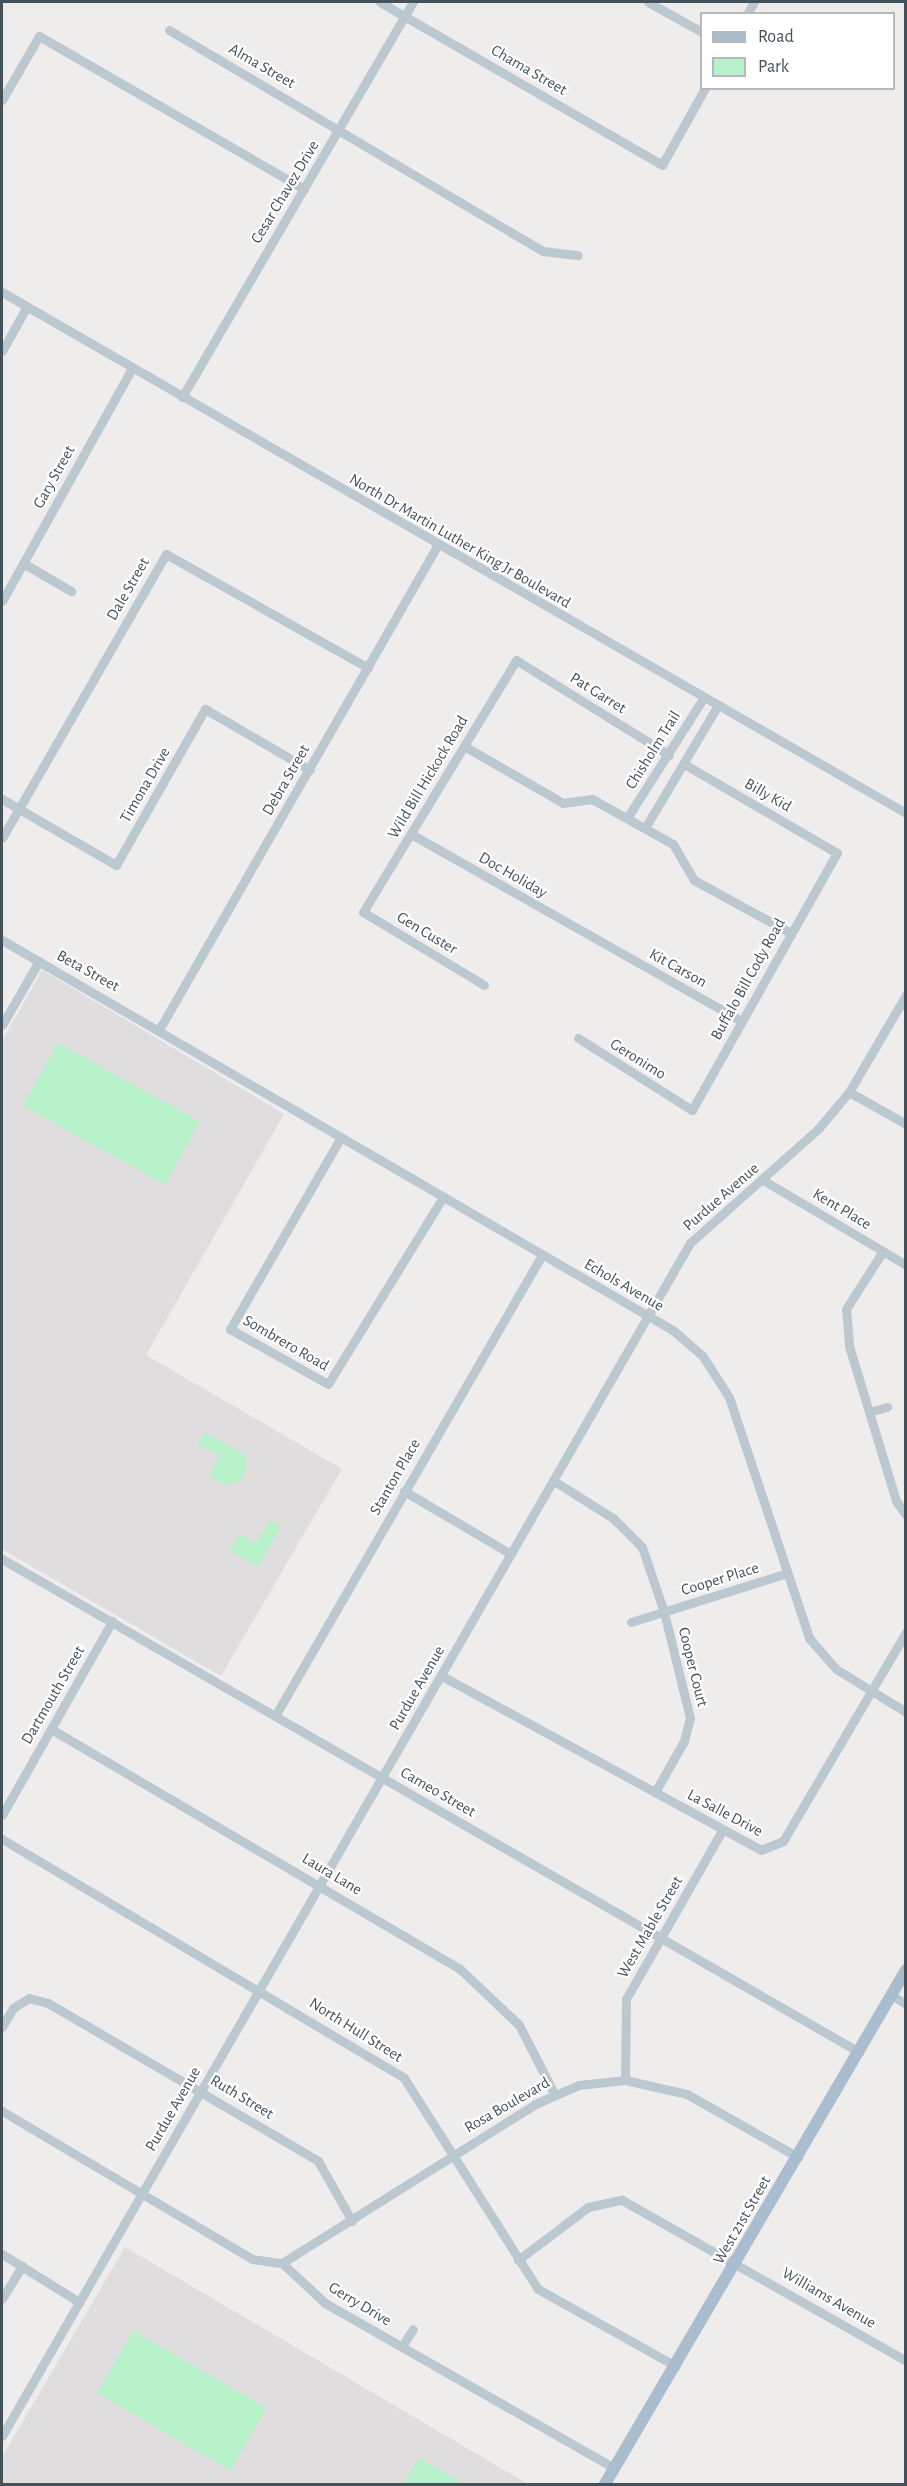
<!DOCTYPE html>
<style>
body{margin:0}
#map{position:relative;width:907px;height:2486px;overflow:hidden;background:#efecec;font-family:"Alegreya Sans",sans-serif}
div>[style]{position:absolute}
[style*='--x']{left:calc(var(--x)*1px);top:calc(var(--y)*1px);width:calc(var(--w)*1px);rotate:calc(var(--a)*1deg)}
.education>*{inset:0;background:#e0ddde}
.green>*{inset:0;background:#b6f1ca;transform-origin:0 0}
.minor>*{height:9px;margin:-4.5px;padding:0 4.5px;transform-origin:4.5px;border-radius:4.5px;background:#bbc8d0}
.major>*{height:12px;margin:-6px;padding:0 6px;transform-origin:6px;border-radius:6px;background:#a9bdce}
span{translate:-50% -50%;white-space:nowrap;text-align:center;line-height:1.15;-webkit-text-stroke:4.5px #fff;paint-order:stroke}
.street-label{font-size:16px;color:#43515b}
.frame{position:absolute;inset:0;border:3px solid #43515b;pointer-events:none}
.legend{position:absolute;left:700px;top:12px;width:195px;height:78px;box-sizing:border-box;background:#fff;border:2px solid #b4b9bd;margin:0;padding:8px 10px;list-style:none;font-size:18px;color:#43515b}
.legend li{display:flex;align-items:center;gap:12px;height:30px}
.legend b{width:30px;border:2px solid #b4b9bd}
</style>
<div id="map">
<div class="education">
<div style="clip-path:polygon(42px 970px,284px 1114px,146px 1355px,342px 1469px,221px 1676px,2px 1549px,2px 1041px)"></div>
<div style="clip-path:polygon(125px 2247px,528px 2484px,2px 2484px,2px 2457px)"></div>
</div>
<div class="green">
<div style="left:58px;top:1043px;width:162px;height:72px;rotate:29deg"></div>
<div style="clip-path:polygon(205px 1433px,244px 1454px,247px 1468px,240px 1481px,225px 1485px,209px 1476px,220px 1456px,198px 1444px)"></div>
<div style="clip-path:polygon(270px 1520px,281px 1527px,258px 1567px,230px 1551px,239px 1534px,256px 1544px)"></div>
<div style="left:133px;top:2331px;width:154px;height:72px;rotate:30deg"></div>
<div style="clip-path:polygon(419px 2458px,464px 2484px,403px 2484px)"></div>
</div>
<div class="minor">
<div style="--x:380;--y:2;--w:326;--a:30"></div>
<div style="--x:662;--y:165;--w:88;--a:-60.8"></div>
<div style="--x:648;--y:2;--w:62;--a:29.1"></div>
<div style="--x:747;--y:14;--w:14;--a:-60"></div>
<div style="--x:169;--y:30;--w:434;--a:30.6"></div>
<div style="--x:543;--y:251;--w:35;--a:7"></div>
<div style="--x:2;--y:100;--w:74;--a:-60"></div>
<div style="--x:39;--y:36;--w:306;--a:30"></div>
<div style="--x:2;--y:292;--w:1043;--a:29.96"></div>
<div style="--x:2;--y:351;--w:51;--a:-60.9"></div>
<div style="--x:182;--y:397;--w:458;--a:-59.7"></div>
<div style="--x:23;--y:563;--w:56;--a:30.3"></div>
<div style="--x:2;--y:601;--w:268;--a:-60.8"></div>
<div style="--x:464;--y:746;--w:114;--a:29.9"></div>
<div style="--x:563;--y:803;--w:29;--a:-8"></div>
<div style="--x:592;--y:799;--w:93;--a:29.1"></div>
<div style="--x:673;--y:844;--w:42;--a:59.7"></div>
<div style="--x:694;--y:880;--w:111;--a:28.7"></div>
<div style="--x:2;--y:799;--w:132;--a:30.1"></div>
<div style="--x:116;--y:865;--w:180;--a:-60.3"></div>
<div style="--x:205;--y:709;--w:121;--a:30.2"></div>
<div style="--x:627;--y:818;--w:143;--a:-57.5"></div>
<div style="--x:645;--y:828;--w:143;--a:-59.3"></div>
<div style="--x:411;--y:834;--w:380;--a:29.5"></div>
<div style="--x:2;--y:838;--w:328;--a:-60"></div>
<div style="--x:166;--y:554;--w:232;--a:29.4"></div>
<div style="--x:2;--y:940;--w:777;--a:30.19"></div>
<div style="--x:674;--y:1331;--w:37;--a:41"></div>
<div style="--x:702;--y:1355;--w:50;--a:57.3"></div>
<div style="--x:729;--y:1397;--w:254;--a:71.6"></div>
<div style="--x:809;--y:1638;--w:41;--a:48.9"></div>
<div style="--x:836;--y:1669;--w:82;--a:31.6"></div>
<div style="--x:484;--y:985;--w:141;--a:-148.9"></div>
<div style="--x:363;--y:912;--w:295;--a:-58.7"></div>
<div style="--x:516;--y:660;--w:180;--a:31.8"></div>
<div style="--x:2;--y:1025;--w:74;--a:-60"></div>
<div style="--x:160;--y:1028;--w:556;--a:-60.11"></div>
<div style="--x:578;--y:1038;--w:135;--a:32.3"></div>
<div style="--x:692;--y:1110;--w:295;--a:-60.6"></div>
<div style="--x:837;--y:853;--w:177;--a:-149.8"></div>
<div style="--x:849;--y:1092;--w:65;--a:29.3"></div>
<div style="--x:341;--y:1137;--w:222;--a:120"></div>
<div style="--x:230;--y:1329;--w:112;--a:29.3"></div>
<div style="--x:328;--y:1384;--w:220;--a:-58.4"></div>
<div style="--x:763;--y:1180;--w:166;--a:30.7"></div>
<div style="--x:883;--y:1251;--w:69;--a:122.5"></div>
<div style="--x:846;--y:1309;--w:37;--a:85"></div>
<div style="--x:849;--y:1346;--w:162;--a:73.1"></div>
<div style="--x:896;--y:1501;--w:17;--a:54"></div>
<div style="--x:869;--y:1412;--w:19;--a:-16"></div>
<div style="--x:554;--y:1481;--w:70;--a:32.1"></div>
<div style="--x:613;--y:1518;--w:41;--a:45"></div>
<div style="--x:642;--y:1547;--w:69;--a:71.3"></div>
<div style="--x:664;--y:1612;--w:109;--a:76.2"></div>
<div style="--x:690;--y:1718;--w:24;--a:105"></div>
<div style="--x:684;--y:1741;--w:59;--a:119.6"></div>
<div style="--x:404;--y:1491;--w:124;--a:30.5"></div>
<div style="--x:2;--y:1559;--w:989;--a:29.91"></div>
<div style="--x:631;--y:1622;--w:160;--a:-17.4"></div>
<div style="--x:442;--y:1676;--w:363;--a:28.6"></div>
<div style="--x:761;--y:1850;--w:24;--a:-22"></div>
<div style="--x:783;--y:1841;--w:243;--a:-59.5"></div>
<div style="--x:275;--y:1716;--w:533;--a:-59.92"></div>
<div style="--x:51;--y:1729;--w:473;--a:30.4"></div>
<div style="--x:459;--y:1968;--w:83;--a:43.5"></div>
<div style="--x:519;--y:2025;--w:76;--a:62.8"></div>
<div style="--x:2;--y:1815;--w:223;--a:-60.4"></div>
<div style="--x:2;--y:1839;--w:468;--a:30.7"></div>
<div style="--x:404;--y:2078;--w:250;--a:57.6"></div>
<div style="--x:538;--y:2289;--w:158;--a:29.2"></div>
<div style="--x:891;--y:1995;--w:17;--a:31"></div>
<div style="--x:2;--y:2027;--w:22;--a:-60"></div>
<div style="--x:13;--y:2008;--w:19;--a:-32"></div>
<div style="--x:29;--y:1998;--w:20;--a:15"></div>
<div style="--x:48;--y:2003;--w:313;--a:30.3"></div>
<div style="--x:318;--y:2161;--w:69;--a:60.5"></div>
<div style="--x:625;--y:2080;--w:81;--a:-89.3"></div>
<div style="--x:626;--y:1999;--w:193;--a:-60.3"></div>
<div style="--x:2;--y:2111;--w:291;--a:30.6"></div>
<div style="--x:252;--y:2259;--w:30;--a:8"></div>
<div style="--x:282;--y:2263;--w:59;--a:42.9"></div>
<div style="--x:325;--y:2303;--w:333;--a:29.7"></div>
<div style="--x:2;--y:2254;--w:91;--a:31.9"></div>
<div style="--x:518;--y:2260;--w:88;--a:-37.1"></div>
<div style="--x:588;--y:2207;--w:35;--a:-12"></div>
<div style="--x:622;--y:2200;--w:326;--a:29.5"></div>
<div style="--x:282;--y:2263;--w:299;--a:-32.1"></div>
<div style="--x:535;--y:2104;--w:48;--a:-23.4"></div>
<div style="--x:579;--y:2085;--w:46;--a:-6.2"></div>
<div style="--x:625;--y:2080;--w:64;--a:12.7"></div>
<div style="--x:687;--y:2094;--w:128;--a:29.6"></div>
<div style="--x:2;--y:2299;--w:39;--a:-59"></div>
<div style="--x:402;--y:2346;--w:20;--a:-57"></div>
<div style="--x:2;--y:2436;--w:1377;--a:-60.03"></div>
<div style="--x:690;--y:1243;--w:171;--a:-41.7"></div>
<div style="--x:818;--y:1129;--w:48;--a:-50"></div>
<div style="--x:849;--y:1092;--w:113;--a:-59.6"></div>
</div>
<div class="major">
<div style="--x:605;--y:2484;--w:596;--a:-59.65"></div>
</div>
<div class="street-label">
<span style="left:262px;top:66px;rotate:30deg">Alma Street</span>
<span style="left:529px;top:70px;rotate:30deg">Chama Street</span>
<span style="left:285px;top:192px;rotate:-59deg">Cesar Chavez Drive</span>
<span style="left:54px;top:477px;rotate:-61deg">Gary Street</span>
<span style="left:460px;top:541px;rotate:30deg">North Dr Martin Luther King Jr Boulevard</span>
<span style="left:128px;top:589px;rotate:-60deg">Dale Street</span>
<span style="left:598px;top:693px;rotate:32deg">Pat Garret</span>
<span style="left:653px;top:750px;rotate:-58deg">Chisholm Trail</span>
<span style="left:428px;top:777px;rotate:-59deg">Wild Bill Hickock Road</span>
<span style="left:286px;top:780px;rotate:-60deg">Debra Street</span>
<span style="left:145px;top:785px;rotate:-60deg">Timona Drive</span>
<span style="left:768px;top:795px;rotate:30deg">Billy Kid</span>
<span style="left:513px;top:875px;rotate:30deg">Doc Holiday</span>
<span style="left:427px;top:933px;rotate:31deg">Gen Custer</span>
<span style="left:678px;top:968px;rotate:29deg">Kit Carson</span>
<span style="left:88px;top:971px;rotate:29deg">Beta Street</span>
<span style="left:748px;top:979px;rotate:-61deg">Buffalo Bill Cody Road</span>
<span style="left:638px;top:1059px;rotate:32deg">Geronimo</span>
<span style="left:721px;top:1197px;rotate:-41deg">Purdue Avenue</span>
<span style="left:842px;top:1209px;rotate:31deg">Kent Place</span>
<span style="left:624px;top:1285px;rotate:30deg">Echols Avenue</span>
<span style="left:286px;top:1343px;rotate:30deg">Sombrero Road</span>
<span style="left:395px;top:1477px;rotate:-60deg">Stanton Place</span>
<span style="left:720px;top:1579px;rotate:-17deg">Cooper Place</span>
<span style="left:693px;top:1667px;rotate:76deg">Cooper Court</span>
<span style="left:417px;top:1688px;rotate:-60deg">Purdue Avenue</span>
<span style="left:53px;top:1695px;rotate:-60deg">Dartmouth Street</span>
<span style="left:438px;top:1792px;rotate:30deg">Cameo Street</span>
<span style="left:725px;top:1813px;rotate:28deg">La Salle Drive</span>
<span style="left:332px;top:1874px;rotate:31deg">Laura Lane</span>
<span style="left:650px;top:1927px;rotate:-60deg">West Mable Street</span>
<span style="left:356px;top:2030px;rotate:32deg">North Hull Street</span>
<span style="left:242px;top:2097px;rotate:31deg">Ruth Street</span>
<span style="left:507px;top:2105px;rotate:-30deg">Rosa Boulevard</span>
<span style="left:173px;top:2109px;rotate:-60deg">Purdue Avenue</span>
<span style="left:742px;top:2220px;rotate:-60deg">West 21st Street</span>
<span style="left:829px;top:2298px;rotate:30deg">Williams Avenue</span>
<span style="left:360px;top:2304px;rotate:31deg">Gerry Drive</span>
</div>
<div class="frame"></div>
<ul class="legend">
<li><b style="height:8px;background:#a9bdce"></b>Road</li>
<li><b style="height:16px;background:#b6f1ca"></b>Park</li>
</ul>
</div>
